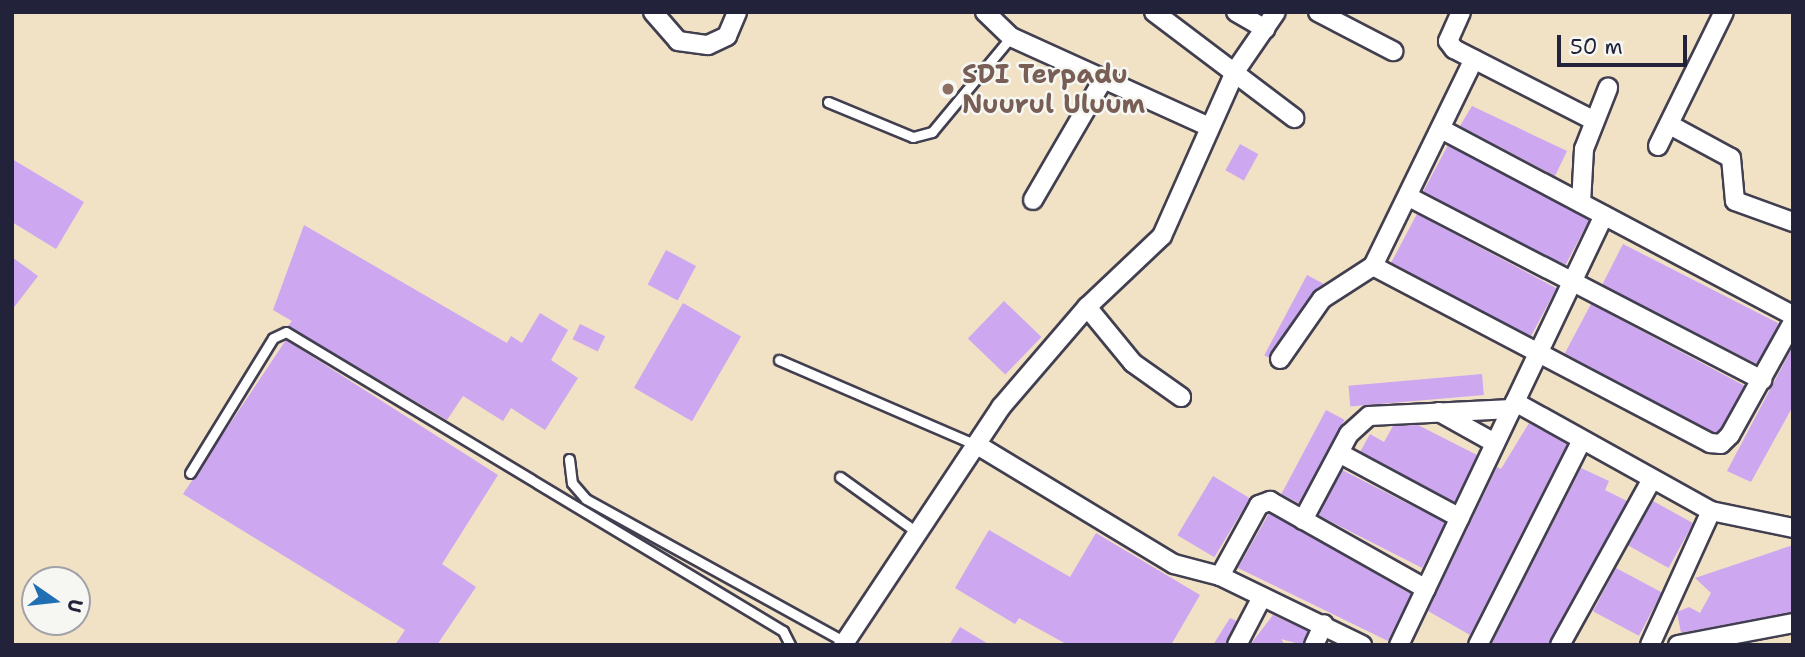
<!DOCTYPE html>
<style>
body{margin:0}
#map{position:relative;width:1805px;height:657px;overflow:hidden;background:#f1e1c5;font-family:"Shantell Sans",sans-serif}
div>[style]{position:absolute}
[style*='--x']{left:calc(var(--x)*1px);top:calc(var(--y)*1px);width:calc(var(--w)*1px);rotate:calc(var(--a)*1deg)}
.building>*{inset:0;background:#cda7f0;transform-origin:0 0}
.roads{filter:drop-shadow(2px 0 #413f50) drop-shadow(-2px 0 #413f50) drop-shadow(0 2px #413f50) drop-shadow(0 -2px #413f50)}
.service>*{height:9px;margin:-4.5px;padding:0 4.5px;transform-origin:4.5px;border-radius:4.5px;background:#fff}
.minor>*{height:18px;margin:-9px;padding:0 9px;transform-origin:9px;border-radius:9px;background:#fff}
.dots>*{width:19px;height:19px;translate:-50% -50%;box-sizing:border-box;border:4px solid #f6f6f2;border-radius:50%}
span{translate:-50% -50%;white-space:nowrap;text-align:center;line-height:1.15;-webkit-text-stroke:5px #f6f6f2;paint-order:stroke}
.education-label{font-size:26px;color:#785e54;font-weight:700}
.left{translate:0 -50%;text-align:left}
.frame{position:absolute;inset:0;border:14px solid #22223b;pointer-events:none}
.north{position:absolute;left:21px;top:566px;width:70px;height:70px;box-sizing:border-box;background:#f6f6f2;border:2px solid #a1a1a9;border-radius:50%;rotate:104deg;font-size:19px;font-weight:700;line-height:28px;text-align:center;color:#22223b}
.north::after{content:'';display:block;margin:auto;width:24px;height:32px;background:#1f6fb2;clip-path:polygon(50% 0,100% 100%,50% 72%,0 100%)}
.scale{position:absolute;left:1557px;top:35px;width:130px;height:32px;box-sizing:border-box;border:4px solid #22223b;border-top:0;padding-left:9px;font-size:21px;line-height:24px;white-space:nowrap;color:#22223b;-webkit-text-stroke:5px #f6f6f2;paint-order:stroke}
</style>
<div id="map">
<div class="building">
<div style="clip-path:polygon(1472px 106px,1567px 151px,1555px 176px,1460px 126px)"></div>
<div style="left:1240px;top:144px;width:21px;height:30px;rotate:29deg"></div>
<div style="left:1448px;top:145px;width:160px;height:53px;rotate:28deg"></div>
<div style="clip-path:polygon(12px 159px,84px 202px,56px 249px,12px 222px)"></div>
<div style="left:1417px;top:214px;width:158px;height:55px;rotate:28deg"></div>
<div style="clip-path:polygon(304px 225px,507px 343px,511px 336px,522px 343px,540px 313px,568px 330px,551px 360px,578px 378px,545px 430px,511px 408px,503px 421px,463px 396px,447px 420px,288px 326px,292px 321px,273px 310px)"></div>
<div style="left:1623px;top:244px;width:175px;height:46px;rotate:27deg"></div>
<div style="left:666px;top:250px;width:34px;height:39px;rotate:28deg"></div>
<div style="clip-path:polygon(12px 257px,38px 276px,12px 310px)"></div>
<div style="left:1307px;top:275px;width:19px;height:91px;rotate:28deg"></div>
<div style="left:1004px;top:301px;width:52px;height:52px;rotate:44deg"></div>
<div style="left:683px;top:303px;width:67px;height:98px;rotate:30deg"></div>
<div style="left:1591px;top:304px;width:174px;height:56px;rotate:28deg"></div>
<div style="left:580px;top:324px;width:28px;height:17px;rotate:26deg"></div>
<div style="clip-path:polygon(286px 340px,498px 475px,442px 564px,476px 587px,437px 645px,395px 645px,405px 630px,183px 494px)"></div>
<div style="clip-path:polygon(1793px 346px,1793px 406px,1751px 482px,1727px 471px)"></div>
<div style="left:1482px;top:374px;width:21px;height:134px;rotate:85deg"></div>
<div style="left:1326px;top:410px;width:21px;height:95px;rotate:28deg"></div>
<div style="clip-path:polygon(1529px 423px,1567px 444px,1470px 635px,1428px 611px,1497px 467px,1501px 469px)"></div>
<div style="clip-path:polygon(1418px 425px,1477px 455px,1455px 502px,1360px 452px,1370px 434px,1384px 442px,1393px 426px)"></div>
<div style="clip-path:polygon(1581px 468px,1609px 481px,1605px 490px,1627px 501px,1549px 645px,1491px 645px)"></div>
<div style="left:1342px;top:470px;width:116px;height:51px;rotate:27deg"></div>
<div style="left:1213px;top:476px;width:43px;height:69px;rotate:31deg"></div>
<div style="left:1653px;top:501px;width:46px;height:51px;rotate:29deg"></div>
<div style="clip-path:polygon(1269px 513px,1411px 594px,1388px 641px,1238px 568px)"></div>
<div style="clip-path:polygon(989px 530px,1070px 577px,1096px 533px,1200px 595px,1171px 645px,1068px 645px,1019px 618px,1015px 624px,955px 588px)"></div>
<div style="clip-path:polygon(1793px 545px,1793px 612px,1681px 633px,1677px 612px,1689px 607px,1700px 613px,1711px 593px,1695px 578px)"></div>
<div style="left:1616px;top:568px;width:52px;height:49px;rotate:28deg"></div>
<div style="clip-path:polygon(1273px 615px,1308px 631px,1303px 645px,1281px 639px,1285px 645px,1250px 645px)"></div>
<div style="clip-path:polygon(1230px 618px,1237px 621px,1226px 645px,1213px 645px)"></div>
<div style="clip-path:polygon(960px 627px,990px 645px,949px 645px)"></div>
</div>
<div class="roads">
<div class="service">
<div style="--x:828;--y:102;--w:92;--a:22.4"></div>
<div style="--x:913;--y:137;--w:20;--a:-15"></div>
<div style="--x:932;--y:132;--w:124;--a:-50.3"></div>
<div style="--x:779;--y:360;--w:215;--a:23.3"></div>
<div style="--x:569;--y:459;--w:24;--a:83"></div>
<div style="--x:572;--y:483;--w:21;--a:49"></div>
<div style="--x:586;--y:499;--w:296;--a:28.9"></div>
<div style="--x:190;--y:473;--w:158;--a:-58.4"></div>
<div style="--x:273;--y:338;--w:14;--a:-25"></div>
<div style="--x:286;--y:332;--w:580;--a:31.03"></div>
<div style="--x:783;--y:631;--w:16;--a:63"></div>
<div style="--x:840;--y:477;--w:96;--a:35.7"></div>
</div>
<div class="minor">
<div style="--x:653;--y:12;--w:38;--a:49"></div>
<div style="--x:678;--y:41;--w:30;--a:8"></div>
<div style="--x:708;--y:45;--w:21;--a:-25"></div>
<div style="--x:727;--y:36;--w:26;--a:-67"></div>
<div style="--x:985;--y:12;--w:36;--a:44"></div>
<div style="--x:1011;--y:37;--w:217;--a:24.4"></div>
<div style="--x:1154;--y:12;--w:176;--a:37.1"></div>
<div style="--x:1236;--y:12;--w:34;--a:30"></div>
<div style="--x:1318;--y:12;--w:85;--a:27.5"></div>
<div style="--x:1461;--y:12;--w:32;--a:114"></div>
<div style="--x:1448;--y:41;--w:10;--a:53"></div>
<div style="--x:1454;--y:49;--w:156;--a:27.1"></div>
<div style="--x:1670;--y:125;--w:69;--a:28.4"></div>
<div style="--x:1731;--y:158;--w:43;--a:84.7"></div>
<div style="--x:1735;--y:201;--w:62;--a:19.9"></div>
<div style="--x:1441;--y:129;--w:398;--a:27.9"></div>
<div style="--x:1658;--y:146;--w:149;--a:-63.8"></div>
<div style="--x:1409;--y:197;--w:398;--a:27.4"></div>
<div style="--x:1033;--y:200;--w:141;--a:-59.8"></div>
<div style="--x:1581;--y:203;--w:54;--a:-86.8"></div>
<div style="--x:1584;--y:149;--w:66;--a:-68.5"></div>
<div style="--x:1373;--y:266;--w:381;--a:27.7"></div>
<div style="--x:1710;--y:443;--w:11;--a:5"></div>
<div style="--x:1721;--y:444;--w:13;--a:-45"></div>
<div style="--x:1730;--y:435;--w:129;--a:-60.9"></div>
<div style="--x:1087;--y:307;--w:72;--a:50.6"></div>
<div style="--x:1133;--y:363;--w:59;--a:35.3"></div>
<div style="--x:1280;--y:359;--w:73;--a:-55"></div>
<div style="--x:1322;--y:299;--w:61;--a:-32.9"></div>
<div style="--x:1373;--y:266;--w:230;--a:-64"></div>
<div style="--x:1515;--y:402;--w:224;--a:29.1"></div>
<div style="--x:1711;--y:511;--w:84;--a:11.7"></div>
<div style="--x:1439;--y:412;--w:64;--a:29"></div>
<div style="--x:979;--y:446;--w:228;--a:31.2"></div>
<div style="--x:1174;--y:564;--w:48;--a:14.6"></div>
<div style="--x:1220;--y:576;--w:158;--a:25.9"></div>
<div style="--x:1339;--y:453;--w:137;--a:28.2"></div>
<div style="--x:1303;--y:520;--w:98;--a:-61.9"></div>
<div style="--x:1349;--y:434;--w:27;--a:-42"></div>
<div style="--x:1369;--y:416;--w:143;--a:-2.8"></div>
<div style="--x:1220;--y:576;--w:81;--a:-61.2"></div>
<div style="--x:1259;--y:505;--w:12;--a:-20"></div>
<div style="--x:1270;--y:501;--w:179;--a:29.4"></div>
<div style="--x:843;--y:645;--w:286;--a:-56.4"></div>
<div style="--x:1001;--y:407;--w:132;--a:-49.3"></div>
<div style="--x:1087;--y:307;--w:103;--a:-43.4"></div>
<div style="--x:1162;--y:236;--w:182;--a:-66"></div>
<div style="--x:1236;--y:70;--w:70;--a:-55.4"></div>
<div style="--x:1237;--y:645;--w:54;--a:-62.5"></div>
<div style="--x:1314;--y:645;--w:23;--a:-65"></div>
<div style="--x:1399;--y:645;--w:476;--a:-64.5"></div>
<div style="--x:1478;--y:645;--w:228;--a:-63.1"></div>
<div style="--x:1560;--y:645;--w:188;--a:-61"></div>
<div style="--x:1650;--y:645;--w:147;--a:-65.5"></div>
<div style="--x:1678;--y:645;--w:117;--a:-10.8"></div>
</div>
</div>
<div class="dots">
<div style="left:948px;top:89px;background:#8d6e63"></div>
</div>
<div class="education-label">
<span class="left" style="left:962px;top:89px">SDI Terpadu<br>Nuurul Uluum</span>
</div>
<div class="frame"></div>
<div class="north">U</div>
<div class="scale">50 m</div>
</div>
